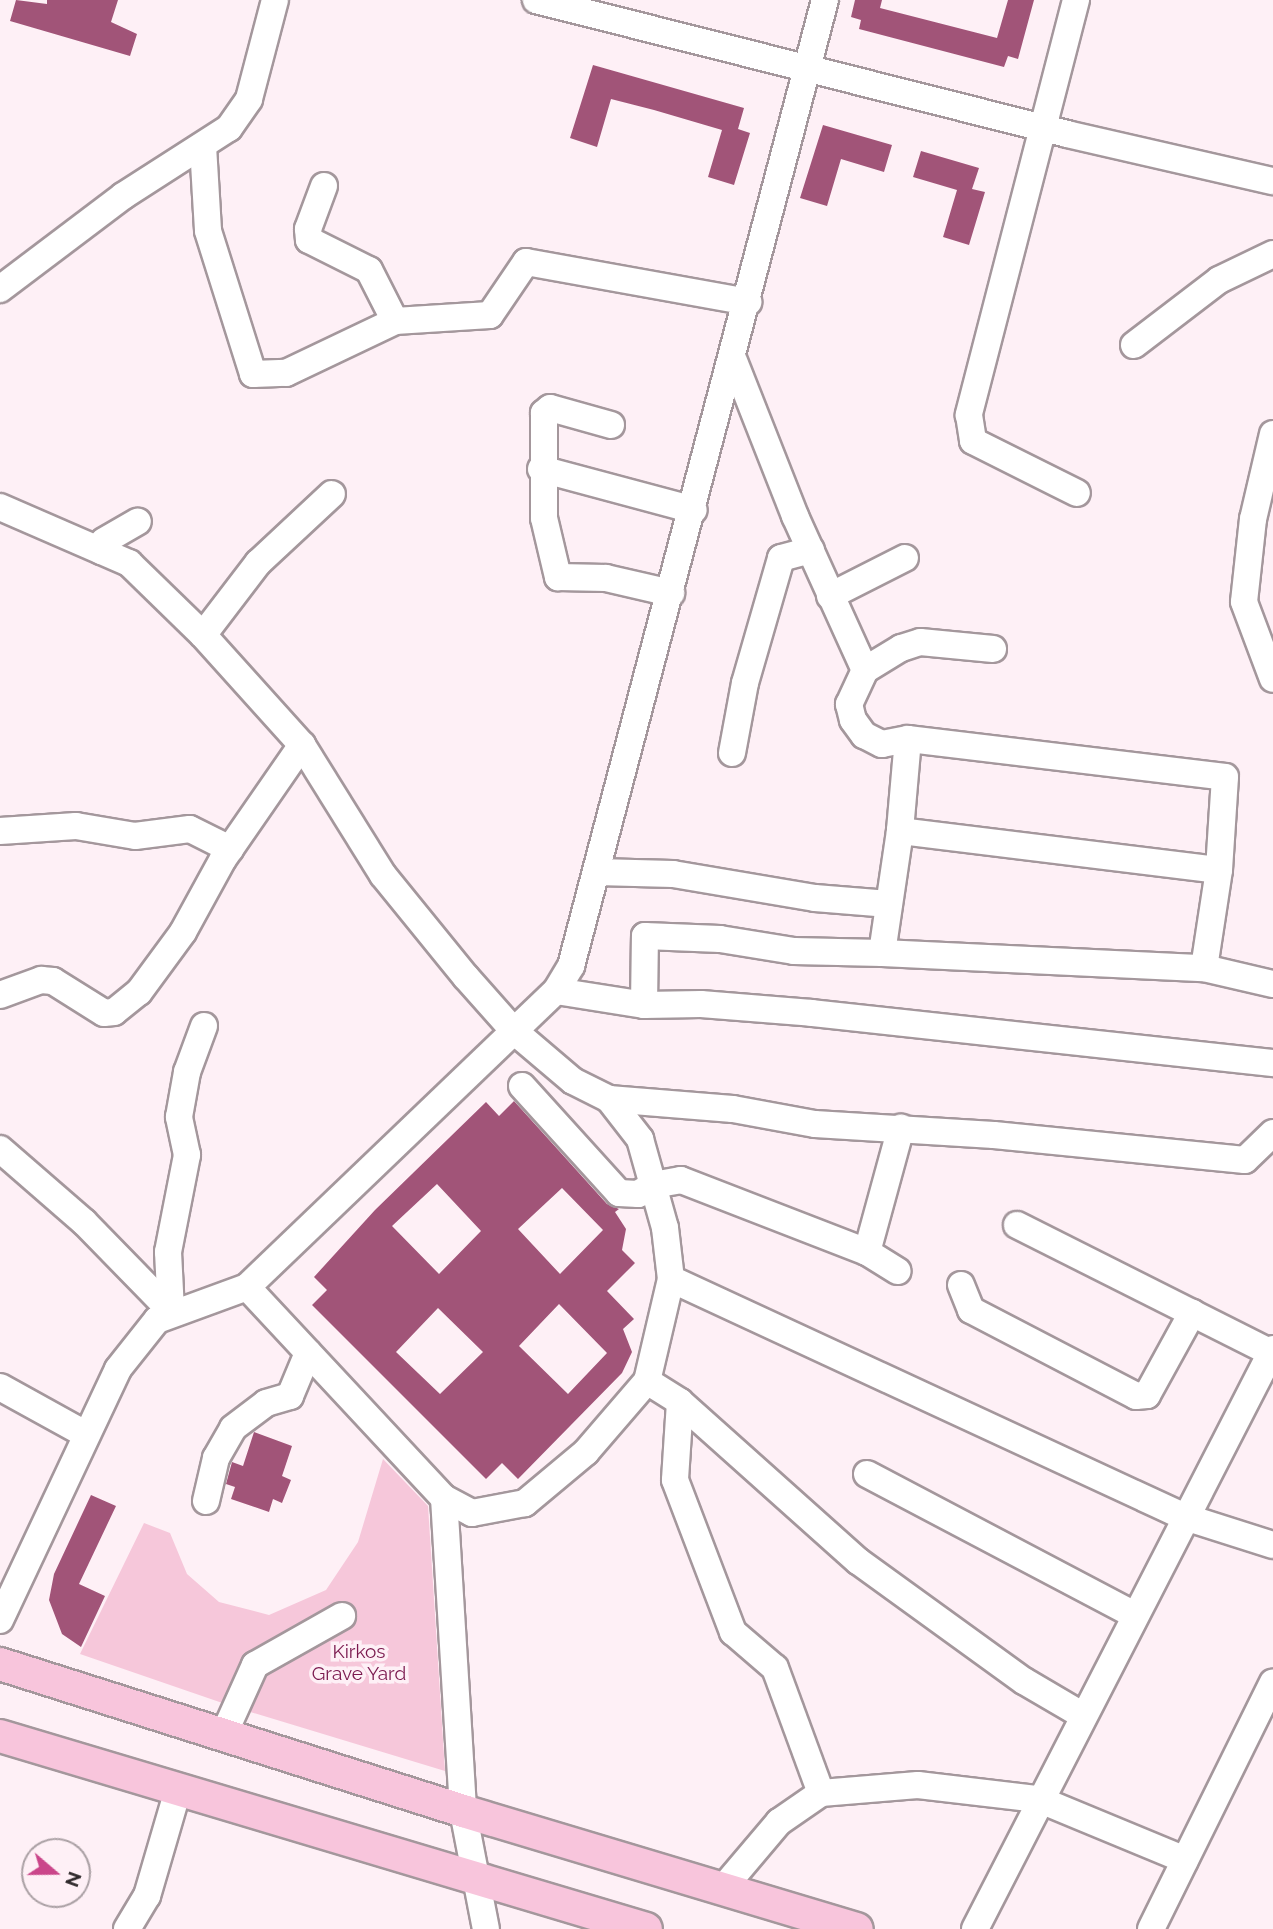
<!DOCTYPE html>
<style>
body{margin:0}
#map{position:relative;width:1273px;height:1929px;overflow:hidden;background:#fef0f6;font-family:Raleway,sans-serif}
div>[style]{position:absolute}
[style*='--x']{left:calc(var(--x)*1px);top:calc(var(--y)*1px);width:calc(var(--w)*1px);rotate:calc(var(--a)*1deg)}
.green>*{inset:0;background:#f6c7da}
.building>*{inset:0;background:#a15478}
.roads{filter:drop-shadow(2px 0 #a4979c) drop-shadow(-2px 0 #a4979c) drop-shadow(0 2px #a4979c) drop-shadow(0 -2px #a4979c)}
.minor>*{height:26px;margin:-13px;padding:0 13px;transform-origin:13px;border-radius:13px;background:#fff}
.major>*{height:32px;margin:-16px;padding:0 16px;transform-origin:16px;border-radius:16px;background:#f8c5dc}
span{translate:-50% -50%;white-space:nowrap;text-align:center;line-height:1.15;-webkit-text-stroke:7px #fef0f6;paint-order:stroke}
.park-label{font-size:19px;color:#7a184e}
.north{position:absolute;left:21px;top:1838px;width:70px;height:70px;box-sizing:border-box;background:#fef0f6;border:2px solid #aaa0a4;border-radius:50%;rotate:110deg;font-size:19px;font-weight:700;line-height:28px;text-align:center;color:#2d282a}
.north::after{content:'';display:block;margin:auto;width:24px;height:32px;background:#ca468a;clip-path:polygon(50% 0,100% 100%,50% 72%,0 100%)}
</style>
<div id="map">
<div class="green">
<div style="clip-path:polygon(383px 1459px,428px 1506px,445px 1771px,234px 1707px,80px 1654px,144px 1523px,170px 1533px,187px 1574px,219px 1602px,269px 1615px,326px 1590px,358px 1542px)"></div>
</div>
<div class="building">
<div style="clip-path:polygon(16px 0,47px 4px,47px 0,118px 0,111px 22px,137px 34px,130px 56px,10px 21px)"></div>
<div style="clip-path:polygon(855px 0,882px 0,880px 8px,997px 38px,1008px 0,1034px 0,1018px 59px,1008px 56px,1004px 67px,859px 29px,861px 20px,851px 17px)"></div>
<div style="clip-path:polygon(593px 65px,744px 108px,738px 129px,750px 133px,734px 185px,708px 177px,722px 130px,654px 110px,611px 99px,597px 147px,570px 138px)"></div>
<div style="clip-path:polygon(823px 125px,892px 145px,884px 172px,841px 159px,827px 206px,800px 198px)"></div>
<div style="clip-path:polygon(921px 151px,979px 168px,972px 189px,985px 192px,969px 245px,943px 237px,957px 190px,913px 177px)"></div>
<div style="clip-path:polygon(evenodd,514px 1101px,607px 1204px,619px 1209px,615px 1212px,626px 1229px,622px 1250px,635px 1263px,607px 1291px,634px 1319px,623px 1329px,632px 1352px,622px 1373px,518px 1479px,502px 1463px,486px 1479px,312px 1305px,327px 1290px,314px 1277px,375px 1210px,486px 1102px,499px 1116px,514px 1101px,437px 1184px,481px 1231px,439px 1274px,392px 1226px,437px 1184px,514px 1101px,562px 1188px,603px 1230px,560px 1274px,518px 1229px,562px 1188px,514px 1101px,559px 1304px,607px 1353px,568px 1394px,519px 1346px,559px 1304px,514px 1101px,438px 1308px,483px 1352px,440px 1394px,396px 1352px,438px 1308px)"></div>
<div style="clip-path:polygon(254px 1432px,292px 1446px,282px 1476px,291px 1480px,282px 1503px,273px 1499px,269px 1512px,231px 1499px,235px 1487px,226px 1484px,232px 1462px,243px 1466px)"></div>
<div style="clip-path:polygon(91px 1495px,116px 1506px,79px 1584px,105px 1596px,81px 1647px,62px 1634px,49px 1600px,54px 1574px)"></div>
</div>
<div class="roads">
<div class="minor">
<div style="--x:536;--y:0;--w:548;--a:14.16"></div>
<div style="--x:1067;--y:134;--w:211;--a:12.9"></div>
<div style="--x:1076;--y:0;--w:429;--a:104.5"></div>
<div style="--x:969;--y:415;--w:26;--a:81"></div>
<div style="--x:973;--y:441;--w:116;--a:26.6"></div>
<div style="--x:203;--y:146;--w:85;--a:86.6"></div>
<div style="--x:208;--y:231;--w:150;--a:72.5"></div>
<div style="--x:253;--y:374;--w:33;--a:-2"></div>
<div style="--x:286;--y:373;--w:121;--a:-25.5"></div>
<div style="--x:324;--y:186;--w:46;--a:110.4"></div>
<div style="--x:308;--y:229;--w:11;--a:85"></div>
<div style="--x:309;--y:240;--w:67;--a:26.6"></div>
<div style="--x:369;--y:270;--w:57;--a:63"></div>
<div style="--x:395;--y:321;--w:95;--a:-3.6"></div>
<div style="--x:490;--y:315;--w:64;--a:-55.8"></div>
<div style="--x:526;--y:262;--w:226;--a:10.2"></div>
<div style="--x:0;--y:289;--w:154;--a:-37.1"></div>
<div style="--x:123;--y:196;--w:126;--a:-32.7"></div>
<div style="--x:229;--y:128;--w:35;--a:-55"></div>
<div style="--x:249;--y:99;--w:102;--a:-75.3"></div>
<div style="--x:1134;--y:345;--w:107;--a:-37.4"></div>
<div style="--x:1219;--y:280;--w:60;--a:-25.7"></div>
<div style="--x:734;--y:361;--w:167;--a:68.5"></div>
<div style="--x:795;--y:516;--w:169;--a:65.6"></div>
<div style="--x:611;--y:425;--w:63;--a:-164.4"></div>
<div style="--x:550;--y:408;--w:8;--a:140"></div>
<div style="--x:544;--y:413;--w:105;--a:90"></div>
<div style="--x:544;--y:518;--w:61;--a:76.7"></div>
<div style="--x:558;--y:577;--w:48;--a:1.2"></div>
<div style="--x:606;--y:578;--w:67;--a:13"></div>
<div style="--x:1273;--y:434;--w:87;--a:103.2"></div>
<div style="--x:1253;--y:519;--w:83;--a:96.2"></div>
<div style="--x:1244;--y:602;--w:82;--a:69.4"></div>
<div style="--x:541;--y:469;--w:158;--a:15"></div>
<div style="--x:0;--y:507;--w:141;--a:23.5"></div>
<div style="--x:129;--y:563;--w:103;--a:44.2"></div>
<div style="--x:203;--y:635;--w:148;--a:48"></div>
<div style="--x:302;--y:745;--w:153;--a:58.1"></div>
<div style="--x:383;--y:875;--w:132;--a:50.9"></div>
<div style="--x:466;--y:977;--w:72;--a:48.4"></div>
<div style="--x:514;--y:1031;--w:77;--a:40.3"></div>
<div style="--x:573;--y:1081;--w:40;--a:26.6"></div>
<div style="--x:609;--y:1099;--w:51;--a:52.2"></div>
<div style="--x:640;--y:1139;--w:92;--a:74.3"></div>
<div style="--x:665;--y:1228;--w:51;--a:83.3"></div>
<div style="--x:671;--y:1279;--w:105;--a:103.2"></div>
<div style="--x:647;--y:1381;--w:94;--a:130.7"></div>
<div style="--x:586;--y:1452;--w:80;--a:140.1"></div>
<div style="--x:525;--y:1503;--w:54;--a:169.3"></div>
<div style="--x:472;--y:1513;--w:32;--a:-152"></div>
<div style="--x:101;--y:551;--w:10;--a:-73"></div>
<div style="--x:104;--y:541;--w:39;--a:-30"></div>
<div style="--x:830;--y:596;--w:84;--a:-26.9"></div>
<div style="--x:203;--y:635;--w:91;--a:-52.6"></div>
<div style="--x:258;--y:563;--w:101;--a:-43"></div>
<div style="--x:993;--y:649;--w:73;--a:-174.5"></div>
<div style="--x:920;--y:642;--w:20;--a:162"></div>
<div style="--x:901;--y:648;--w:42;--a:148.6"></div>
<div style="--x:865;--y:670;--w:38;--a:115"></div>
<div style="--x:849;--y:704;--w:16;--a:76"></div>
<div style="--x:853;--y:720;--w:19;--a:54"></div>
<div style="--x:864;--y:735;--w:20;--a:27"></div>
<div style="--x:882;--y:744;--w:26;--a:-11"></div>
<div style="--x:908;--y:739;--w:319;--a:6.8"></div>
<div style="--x:1225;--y:777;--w:93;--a:93.7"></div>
<div style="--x:1219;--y:870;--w:99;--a:98.7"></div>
<div style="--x:908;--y:739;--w:92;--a:95"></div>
<div style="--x:900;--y:831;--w:123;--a:98.4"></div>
<div style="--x:882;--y:953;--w:322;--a:2.7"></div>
<div style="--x:1204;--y:968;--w:71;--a:13.1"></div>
<div style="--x:732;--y:753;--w:71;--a:-79.5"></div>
<div style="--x:745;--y:683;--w:130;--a:-73.9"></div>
<div style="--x:781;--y:558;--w:31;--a:-15"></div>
<div style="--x:0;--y:831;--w:76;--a:-3.8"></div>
<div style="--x:76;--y:826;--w:60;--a:9.6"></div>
<div style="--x:135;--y:836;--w:55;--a:-7.3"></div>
<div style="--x:190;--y:829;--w:45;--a:26.6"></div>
<div style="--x:900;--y:831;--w:321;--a:7"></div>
<div style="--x:597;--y:872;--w:76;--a:1.5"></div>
<div style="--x:673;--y:874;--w:144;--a:9.6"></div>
<div style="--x:815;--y:898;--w:74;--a:4.6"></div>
<div style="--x:556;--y:991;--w:89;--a:9"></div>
<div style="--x:644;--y:1005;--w:69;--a:-89.2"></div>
<div style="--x:645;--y:936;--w:75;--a:2.3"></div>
<div style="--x:720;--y:939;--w:75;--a:9.2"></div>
<div style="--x:794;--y:951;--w:88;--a:1.3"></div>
<div style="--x:0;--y:995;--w:44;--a:-20.1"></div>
<div style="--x:41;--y:980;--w:12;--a:5"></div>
<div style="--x:53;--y:981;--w:60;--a:32.1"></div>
<div style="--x:104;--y:1013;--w:10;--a:-6"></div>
<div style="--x:114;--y:1012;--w:32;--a:-39"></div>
<div style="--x:139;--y:992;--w:74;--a:-53.7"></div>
<div style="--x:183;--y:932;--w:83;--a:-61.3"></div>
<div style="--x:223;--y:859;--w:139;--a:-55.3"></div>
<div style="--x:644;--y:1005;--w:57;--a:-1"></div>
<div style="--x:701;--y:1004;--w:111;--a:4.6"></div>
<div style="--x:812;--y:1013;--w:464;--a:6.2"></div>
<div style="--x:522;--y:1086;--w:144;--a:47.8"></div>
<div style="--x:619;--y:1193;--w:19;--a:3"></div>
<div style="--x:638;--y:1194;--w:17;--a:-31"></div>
<div style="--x:653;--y:1185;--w:28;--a:-10"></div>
<div style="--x:681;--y:1180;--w:199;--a:21.2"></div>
<div style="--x:867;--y:1252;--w:36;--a:32"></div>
<div style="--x:609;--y:1099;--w:124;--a:4.6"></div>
<div style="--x:733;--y:1109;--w:83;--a:10.4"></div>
<div style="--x:815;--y:1124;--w:179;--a:3.5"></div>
<div style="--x:994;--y:1135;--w:252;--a:5.7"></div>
<div style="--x:1245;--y:1160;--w:39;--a:-44"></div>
<div style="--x:0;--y:1149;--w:111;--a:41"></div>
<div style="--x:84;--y:1222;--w:124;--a:45.7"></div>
<div style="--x:1017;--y:1225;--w:284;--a:26.7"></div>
<div style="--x:867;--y:1252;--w:129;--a:-74.7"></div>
<div style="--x:671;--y:1279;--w:566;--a:24.85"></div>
<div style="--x:1185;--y:1517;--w:92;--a:17.7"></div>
<div style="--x:961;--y:1285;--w:27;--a:68"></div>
<div style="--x:971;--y:1310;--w:186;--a:27.5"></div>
<div style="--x:1136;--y:1396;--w:11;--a:-5"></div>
<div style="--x:1147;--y:1395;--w:94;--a:-61.2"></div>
<div style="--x:247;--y:1287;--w:289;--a:47"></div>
<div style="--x:444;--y:1498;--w:314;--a:86.5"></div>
<div style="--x:463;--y:1811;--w:120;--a:79"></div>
<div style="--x:171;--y:1311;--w:59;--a:-92.9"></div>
<div style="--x:168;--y:1252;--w:99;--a:-78.9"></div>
<div style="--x:187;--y:1155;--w:39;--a:-102"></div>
<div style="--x:179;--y:1117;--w:46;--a:-79.9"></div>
<div style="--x:187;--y:1072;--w:49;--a:-69.7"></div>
<div style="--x:647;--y:1381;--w:39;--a:32"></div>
<div style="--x:680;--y:1402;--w:78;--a:93.7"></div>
<div style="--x:675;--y:1480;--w:163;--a:69.1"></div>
<div style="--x:733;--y:1632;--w:55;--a:40.6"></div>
<div style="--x:775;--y:1668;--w:133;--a:69.8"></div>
<div style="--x:821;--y:1793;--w:97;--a:-4.7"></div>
<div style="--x:918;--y:1785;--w:121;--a:6.7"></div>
<div style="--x:1038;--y:1799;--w:159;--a:22.5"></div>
<div style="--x:0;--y:1387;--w:97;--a:28.9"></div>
<div style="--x:680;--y:1402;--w:239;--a:41.8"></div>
<div style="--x:858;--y:1561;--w:205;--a:35.9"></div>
<div style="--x:1024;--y:1681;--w:67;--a:30.4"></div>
<div style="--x:867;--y:1474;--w:302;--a:27.8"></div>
<div style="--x:206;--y:1501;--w:44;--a:-76.9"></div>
<div style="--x:216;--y:1458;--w:34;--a:-60"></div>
<div style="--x:233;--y:1428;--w:41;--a:-37.1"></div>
<div style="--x:266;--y:1403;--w:25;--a:-16"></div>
<div style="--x:290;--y:1396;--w:47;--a:-67.3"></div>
<div style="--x:0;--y:1620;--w:277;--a:-64.8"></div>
<div style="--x:118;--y:1369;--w:63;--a:-51.5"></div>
<div style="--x:157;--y:1320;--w:96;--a:-20.1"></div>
<div style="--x:247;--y:1287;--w:428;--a:-43.8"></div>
<div style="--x:556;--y:991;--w:29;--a:-59"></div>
<div style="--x:571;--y:966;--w:999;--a:-75.27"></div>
<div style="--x:223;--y:1736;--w:78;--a:-65.7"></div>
<div style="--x:255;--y:1665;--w:100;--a:-29.4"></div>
<div style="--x:724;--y:1887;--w:85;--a:-49.8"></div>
<div style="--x:779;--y:1822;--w:51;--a:-34.6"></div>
<div style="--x:127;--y:1929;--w:39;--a:-59"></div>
<div style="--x:147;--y:1896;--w:110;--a:-73.7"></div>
<div style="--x:975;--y:1929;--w:652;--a:-62.81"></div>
<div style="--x:1151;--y:1929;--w:275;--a:-63.7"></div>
</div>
<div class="major">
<div style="--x:0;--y:1664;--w:486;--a:17.6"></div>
<div style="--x:463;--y:1811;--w:411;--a:16.7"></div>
<div style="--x:0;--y:1736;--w:674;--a:16.63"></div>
</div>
</div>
<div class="park-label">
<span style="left:359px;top:1663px">Kirkos<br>Grave Yard</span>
</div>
<div class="north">N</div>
</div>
